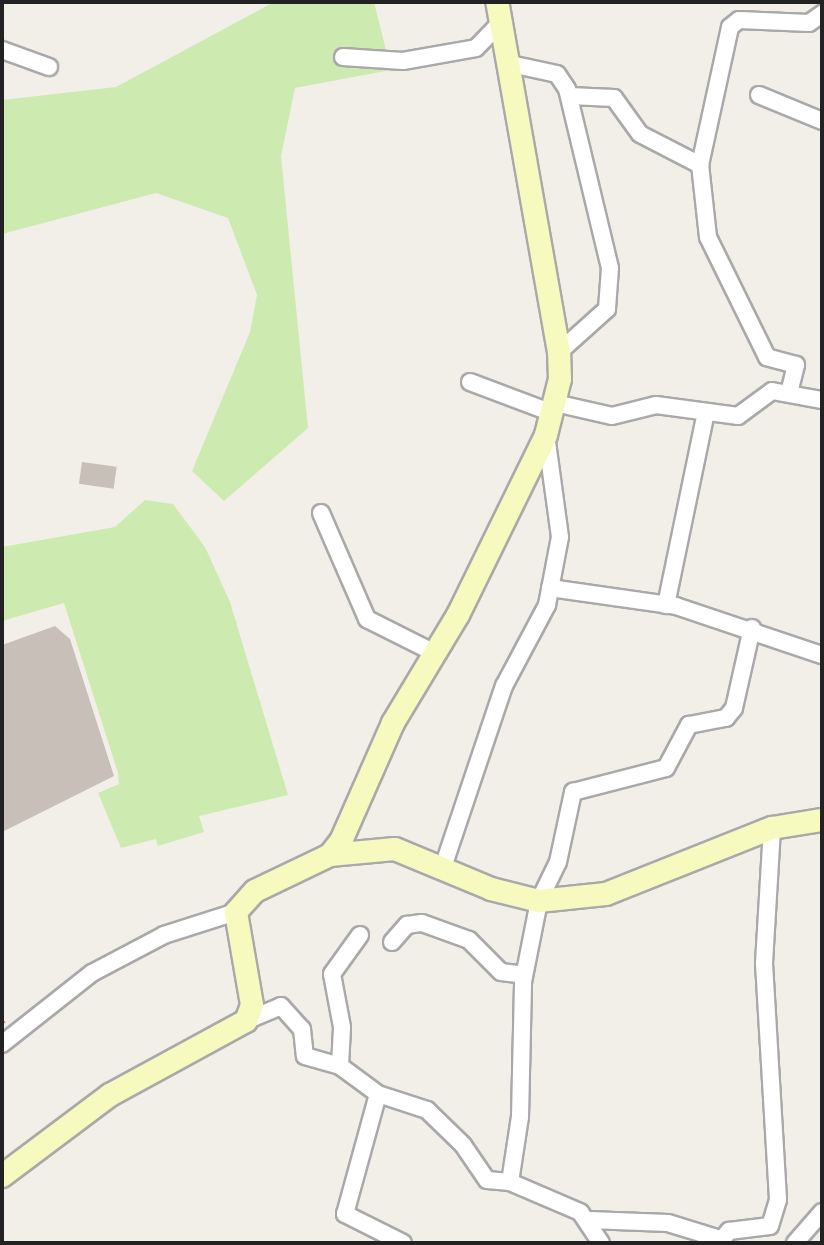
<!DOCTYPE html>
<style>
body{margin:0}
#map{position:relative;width:824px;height:1245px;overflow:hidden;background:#f2efe9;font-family:Commissioner,sans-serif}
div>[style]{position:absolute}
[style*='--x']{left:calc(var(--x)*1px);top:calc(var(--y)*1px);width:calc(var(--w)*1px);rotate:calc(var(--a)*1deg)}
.grass>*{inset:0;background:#cdebb0}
.building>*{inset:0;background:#c7bfb8;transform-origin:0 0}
.path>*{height:3px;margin-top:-1.5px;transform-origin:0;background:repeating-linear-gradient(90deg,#fa8072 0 4px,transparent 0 8px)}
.roads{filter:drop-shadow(2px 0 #a9a9a9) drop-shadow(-2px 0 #a9a9a9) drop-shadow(0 2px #a9a9a9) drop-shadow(0 -2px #a9a9a9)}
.street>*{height:16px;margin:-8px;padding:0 8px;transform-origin:8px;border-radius:8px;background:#fff}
.secondary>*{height:22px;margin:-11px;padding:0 11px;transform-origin:11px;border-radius:11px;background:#f7fabf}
span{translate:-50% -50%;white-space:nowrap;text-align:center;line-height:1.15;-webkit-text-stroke:6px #fff;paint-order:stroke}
.frame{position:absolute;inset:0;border:4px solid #222;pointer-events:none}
</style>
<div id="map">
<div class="grass">
<div style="clip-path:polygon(274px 2px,374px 2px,391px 70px,295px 88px,281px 156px,308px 428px,224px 501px,192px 471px,250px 332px,257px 295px,228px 218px,156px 193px,2px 234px,2px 100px,116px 87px)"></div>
<div style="clip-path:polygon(145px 500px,173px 504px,205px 547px,230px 602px,288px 795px,199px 816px,204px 832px,158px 846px,156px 839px,121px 848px,98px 793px,119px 784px,118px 773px,64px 603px,2px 621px,2px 547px,115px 527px)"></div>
</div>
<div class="building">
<div style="left:82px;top:462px;width:35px;height:22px;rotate:8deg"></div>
<div style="clip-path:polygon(55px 626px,70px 639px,114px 776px,2px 832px,2px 645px)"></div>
</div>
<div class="path">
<div style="--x:2;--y:1013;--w:10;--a:79"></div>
</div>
<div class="roads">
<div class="street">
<div style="--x:2;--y:50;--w:50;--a:19.9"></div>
<div style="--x:343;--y:57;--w:60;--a:3.8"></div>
<div style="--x:403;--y:61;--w:74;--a:-10.1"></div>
<div style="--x:476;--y:48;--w:35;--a:-46"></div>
<div style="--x:506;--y:63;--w:52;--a:12.2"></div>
<div style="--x:557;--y:74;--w:18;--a:56"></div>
<div style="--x:567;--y:89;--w:184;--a:76.5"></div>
<div style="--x:610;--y:268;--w:41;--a:94.2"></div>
<div style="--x:607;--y:309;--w:64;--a:138.1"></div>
<div style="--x:759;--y:95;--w:68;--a:22.4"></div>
<div style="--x:570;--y:96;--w:44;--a:2.6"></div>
<div style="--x:614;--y:98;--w:44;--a:54.2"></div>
<div style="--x:640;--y:134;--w:68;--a:27.3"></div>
<div style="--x:470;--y:382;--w:88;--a:20.7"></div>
<div style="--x:789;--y:393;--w:29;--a:-76"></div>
<div style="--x:796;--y:365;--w:30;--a:-165"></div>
<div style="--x:767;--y:357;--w:134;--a:-116.2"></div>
<div style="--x:708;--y:237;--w:72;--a:-96.3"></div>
<div style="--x:700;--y:165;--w:141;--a:-77.7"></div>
<div style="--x:730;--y:27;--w:11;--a:-38"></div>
<div style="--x:739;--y:20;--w:70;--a:2.5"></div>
<div style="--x:809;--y:23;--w:16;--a:-35"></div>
<div style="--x:555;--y:403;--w:58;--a:12.8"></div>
<div style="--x:612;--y:416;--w:45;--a:-14"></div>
<div style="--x:656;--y:405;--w:83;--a:7.6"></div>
<div style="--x:738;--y:416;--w:42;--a:-36.3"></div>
<div style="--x:772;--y:391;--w:51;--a:10.2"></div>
<div style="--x:321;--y:513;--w:116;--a:66.5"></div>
<div style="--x:367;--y:619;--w:76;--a:26.6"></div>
<div style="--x:550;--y:588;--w:127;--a:8.1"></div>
<div style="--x:676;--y:606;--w:154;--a:18.6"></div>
<div style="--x:666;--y:605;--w:197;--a:-78.3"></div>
<div style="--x:443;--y:867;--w:191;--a:-71.4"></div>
<div style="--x:504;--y:686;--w:92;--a:-62"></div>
<div style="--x:547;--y:605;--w:69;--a:-79.2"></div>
<div style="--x:560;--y:537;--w:103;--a:-97.8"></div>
<div style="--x:392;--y:942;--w:23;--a:-49"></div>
<div style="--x:407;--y:925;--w:15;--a:-8"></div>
<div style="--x:422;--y:923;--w:50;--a:19.9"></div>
<div style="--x:469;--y:940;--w:45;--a:45"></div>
<div style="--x:501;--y:972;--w:23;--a:7"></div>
<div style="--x:246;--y:1021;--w:38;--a:-23"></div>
<div style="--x:281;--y:1006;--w:31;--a:48"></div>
<div style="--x:302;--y:1029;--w:27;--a:84"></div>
<div style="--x:305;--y:1056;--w:36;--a:16"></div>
<div style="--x:340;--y:1066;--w:47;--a:36.4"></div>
<div style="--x:2;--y:1044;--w:115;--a:-38.3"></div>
<div style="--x:92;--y:973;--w:81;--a:-27.8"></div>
<div style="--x:164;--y:935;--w:76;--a:-17.7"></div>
<div style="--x:340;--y:1066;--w:39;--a:-87"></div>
<div style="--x:342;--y:1027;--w:54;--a:-100.7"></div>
<div style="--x:332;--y:974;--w:48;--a:-54.3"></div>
<div style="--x:589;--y:1220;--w:79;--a:2.2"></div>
<div style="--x:668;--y:1223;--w:54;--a:17.1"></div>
<div style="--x:403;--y:1243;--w:65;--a:-153.4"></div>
<div style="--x:345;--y:1214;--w:124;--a:-74.6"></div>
<div style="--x:378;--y:1094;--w:52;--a:18.1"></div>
<div style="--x:427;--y:1110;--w:50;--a:44.2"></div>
<div style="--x:463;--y:1145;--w:42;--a:55.6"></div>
<div style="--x:487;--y:1180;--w:23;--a:5"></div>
<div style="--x:601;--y:1243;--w:37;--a:-124"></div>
<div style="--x:580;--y:1212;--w:76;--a:-156.8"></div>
<div style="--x:510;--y:1182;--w:66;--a:-81.3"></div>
<div style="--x:520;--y:1117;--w:135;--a:-88.7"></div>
<div style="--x:523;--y:982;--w:83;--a:-78.8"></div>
<div style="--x:539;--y:901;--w:43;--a:-64"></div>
<div style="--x:558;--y:862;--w:72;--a:-77.9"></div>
<div style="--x:573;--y:792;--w:96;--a:-14.5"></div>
<div style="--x:666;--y:768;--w:49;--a:-61.9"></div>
<div style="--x:689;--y:725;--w:38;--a:-11"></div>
<div style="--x:726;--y:718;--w:13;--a:-51"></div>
<div style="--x:734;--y:708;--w:82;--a:-77.3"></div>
<div style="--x:719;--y:1243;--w:16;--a:-50"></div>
<div style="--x:729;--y:1231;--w:41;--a:-7"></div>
<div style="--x:770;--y:1226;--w:28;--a:-73"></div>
<div style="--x:778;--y:1199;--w:236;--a:-93.4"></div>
<div style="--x:764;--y:963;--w:135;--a:-86.6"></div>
<div style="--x:795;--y:1243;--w:41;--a:-48.9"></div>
</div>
<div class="secondary">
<div style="--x:330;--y:855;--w:65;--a:-5.3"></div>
<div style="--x:395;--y:849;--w:104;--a:22.6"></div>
<div style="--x:491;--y:889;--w:49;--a:14"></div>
<div style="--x:539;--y:901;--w:67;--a:-6"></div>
<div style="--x:606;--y:894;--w:179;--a:-21.7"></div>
<div style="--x:772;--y:828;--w:51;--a:-9.1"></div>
<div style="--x:2;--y:1176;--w:135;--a:-36.9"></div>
<div style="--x:110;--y:1095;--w:155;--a:-28.6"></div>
<div style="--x:246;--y:1021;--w:17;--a:-69"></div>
<div style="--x:252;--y:1005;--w:94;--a:-99.8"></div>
<div style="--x:236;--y:912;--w:28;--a:-48"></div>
<div style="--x:255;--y:891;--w:83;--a:-25.6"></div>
<div style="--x:330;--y:855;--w:18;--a:-52"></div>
<div style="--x:341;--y:841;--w:129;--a:-66.2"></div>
<div style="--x:393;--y:723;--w:126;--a:-59"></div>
<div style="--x:458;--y:615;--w:200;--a:-63.9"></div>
<div style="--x:546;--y:435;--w:58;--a:-76"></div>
<div style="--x:560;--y:379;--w:27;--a:-92"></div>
<div style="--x:559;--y:352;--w:355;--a:-100"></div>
</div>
</div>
<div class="frame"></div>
</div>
